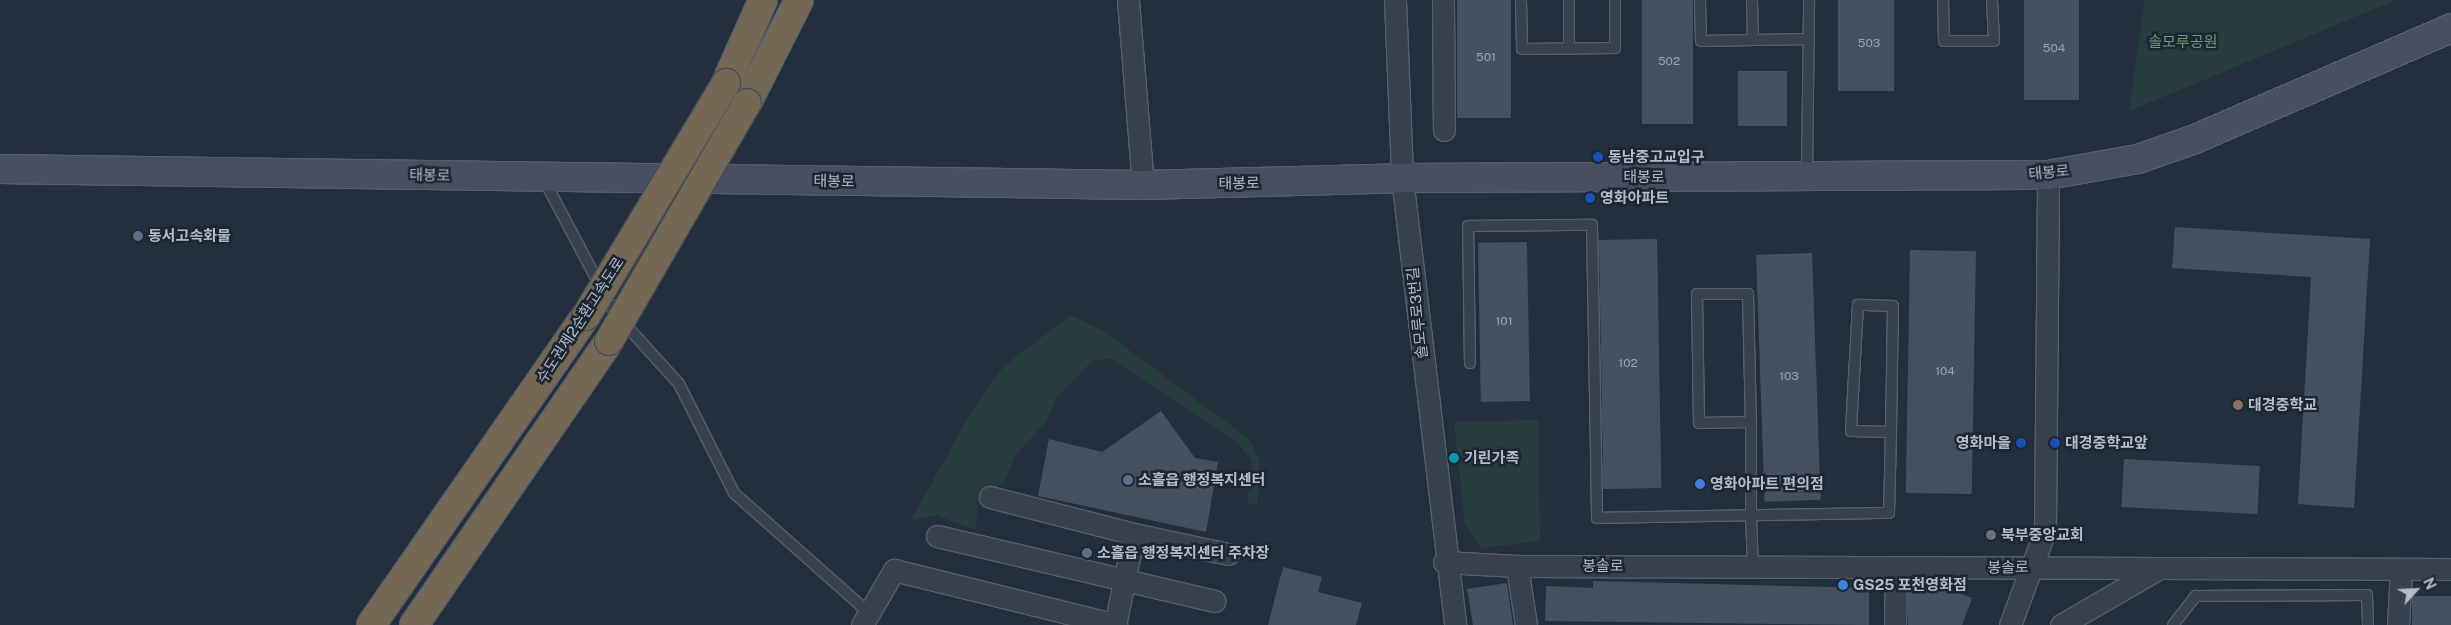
<!DOCTYPE html>
<meta charset="utf-8">
<style>
body{margin:0}
#map{position:relative;width:2451px;height:625px;overflow:hidden;background:#242f3e;font-family:"Public Sans","Noto Sans KR",sans-serif}
div>[style]{position:absolute}
[style*='--x']{left:calc(var(--x)*1px);top:calc(var(--y)*1px);width:calc(var(--w)*1px);rotate:calc(var(--a)*1deg)}
.green>*{inset:0;background:#263c3f}
.building>*{inset:0;background:#455162;transform-origin:0 0}
.roads{filter:drop-shadow(1px 0 #565f6c) drop-shadow(-1px 0 #565f6c) drop-shadow(0 1px #565f6c) drop-shadow(0 -1px #565f6c)}
.lane>*{height:10px;margin:-5px;padding:0 5px;transform-origin:5px;border-radius:5px;background:#38414e}
.street>*{height:21px;margin:-10.5px;padding:0 10.5px;transform-origin:10.5px;border-radius:10.5px;background:#38414e}
.secondary>*{height:28px;margin:-14px;padding:0 14px;transform-origin:14px;border-radius:14px;background:#465061}
.highway>*{height:28px;margin:-14px;padding:0 14px;transform-origin:14px;border-radius:14px;background:#746855}
.bridges{filter:drop-shadow(1px 0 #434c59) drop-shadow(-1px 0 #434c59) drop-shadow(0 1px #434c59) drop-shadow(0 -1px #434c59)}
.highway-bridge>*{height:28px;margin:-14px;padding:0 14px;transform-origin:14px;border-radius:14px;background:#746855}
.dots>*{width:14px;height:14px;translate:-50% -50%;box-sizing:border-box;border:2px solid #1d2633;border-radius:50%}
span{translate:-50% -50%;white-space:nowrap;text-align:center;line-height:1.15;-webkit-text-stroke:5px #1d2633;paint-order:stroke}
.number-label{font-size:12px;color:#98a1af}
.number-label span{-webkit-text-stroke-width:0}
.park-label{font-size:15px;color:#6b9a76}
.poi-label{font-size:15px;color:#b4bcc9;font-weight:700}
.left{translate:0 -50%;text-align:left}
.right{translate:-100% -50%;text-align:right}
.street-label{font-size:15px;color:#b4bcc9}
.north{position:absolute;left:2391px;top:565px;width:50px;height:50px;-webkit-text-stroke:4px #1d2633;paint-order:stroke;rotate:65deg;font-size:14px;font-weight:700;line-height:20px;text-align:center;color:#b4bcc9}
.north::after{content:'';display:block;margin:auto;width:18px;height:22px;background:#b4bcc9;clip-path:polygon(50% 0,100% 100%,50% 72%,0 100%)}
</style>
<div id="map">
<div class="green">
<div style="clip-path:polygon(2145px 0,2396px 0,2129px 111px)"></div>
<div style="clip-path:polygon(1071px 315px,1103px 331px,1248px 438px,1260px 460px,1257px 504px,1247px 503px,1252px 460px,1236px 442px,1112px 359px,1093px 360px,1056px 398px,1047px 420px,1015px 456px,1004px 483px,978px 495px,976px 530px,936px 515px,911px 520px,973px 409px,1004px 366px)"></div>
<div style="clip-path:polygon(1538px 420px,1540px 541px,1481px 548px,1465px 524px,1454px 422px)"></div>
</div>
<div class="building">
<div style="left:1457px;top:0;width:54px;height:118px"></div>
<div style="left:1642px;top:0;width:51px;height:124px"></div>
<div style="left:1838px;top:0;width:56px;height:91px"></div>
<div style="left:2024px;top:0;width:55px;height:100px"></div>
<div style="left:1787px;top:71px;width:55px;height:49px;rotate:90deg"></div>
<div style="clip-path:polygon(2175px 227px,2370px 239px,2354px 508px,2298px 504px,2311px 277px,2172px 268px)"></div>
<div style="left:1657px;top:239px;width:249px;height:58px;rotate:89deg"></div>
<div style="left:1527px;top:242px;width:159px;height:49px;rotate:89deg"></div>
<div style="left:1910px;top:250px;width:66px;height:243px;rotate:1deg"></div>
<div style="left:1812px;top:253px;width:247px;height:56px;rotate:88deg"></div>
<div style="clip-path:polygon(1161px 411px,1195px 458px,1218px 462px,1206px 532px,1038px 496px,1049px 439px,1102px 452px)"></div>
<div style="left:2124px;top:459px;width:136px;height:48px;rotate:3deg"></div>
<div style="clip-path:polygon(1283px 567px,1322px 577px,1318px 592px,1362px 603px,1356px 625px,1268px 625px)"></div>
<div style="clip-path:polygon(1593px 581px,1869px 588px,1869px 625px,1545px 621px,1546px 586px,1593px 588px)"></div>
<div style="clip-path:polygon(1507px 583px,1513px 625px,1473px 625px,1467px 589px)"></div>
<div style="clip-path:polygon(1908px 585px,1941px 587px,1972px 598px,1962px 625px,1908px 625px)"></div>
<div style="left:2412px;top:596px;width:39px;height:29px"></div>
</div>
<div class="roads">
<div class="lane">
<div style="--x:1521;--y:0;--w:49;--a:88.8"></div>
<div style="--x:1522;--y:49;--w:93;--a:-0.6"></div>
<div style="--x:1615;--y:48;--w:48;--a:-90"></div>
<div style="--x:1569;--y:0;--w:49;--a:90"></div>
<div style="--x:1700;--y:0;--w:41;--a:88.6"></div>
<div style="--x:1701;--y:41;--w:108;--a:-1.1"></div>
<div style="--x:1752;--y:0;--w:40;--a:88.6"></div>
<div style="--x:1943;--y:0;--w:41;--a:88.6"></div>
<div style="--x:1944;--y:41;--w:50;--a:0"></div>
<div style="--x:1994;--y:41;--w:41;--a:-92.8"></div>
<div style="--x:1807;--y:174;--w:174;--a:-89.3"></div>
<div style="--x:543;--y:178;--w:152;--a:62.1"></div>
<div style="--x:614;--y:312;--w:97;--a:47.9"></div>
<div style="--x:679;--y:384;--w:122;--a:63.2"></div>
<div style="--x:734;--y:493;--w:181;--a:41.6"></div>
<div style="--x:1470;--y:363;--w:137;--a:-90.8"></div>
<div style="--x:1468;--y:226;--w:124;--a:-0.5"></div>
<div style="--x:1592;--y:225;--w:293;--a:89"></div>
<div style="--x:1597;--y:518;--w:292;--a:-1"></div>
<div style="--x:1889;--y:513;--w:81;--a:-88.6"></div>
<div style="--x:1891;--y:432;--w:126;--a:-89.1"></div>
<div style="--x:1893;--y:306;--w:35;--a:-178"></div>
<div style="--x:1858;--y:305;--w:126;--a:93.2"></div>
<div style="--x:1851;--y:431;--w:40;--a:1.4"></div>
<div style="--x:1751;--y:422;--w:52;--a:178.9"></div>
<div style="--x:1699;--y:423;--w:129;--a:-90.9"></div>
<div style="--x:1697;--y:294;--w:51;--a:0"></div>
<div style="--x:1748;--y:294;--w:128;--a:88.7"></div>
<div style="--x:1751;--y:422;--w:94;--a:90"></div>
<div style="--x:1751;--y:516;--w:51;--a:87.8"></div>
<div style="--x:2173;--y:625;--w:37;--a:-52"></div>
<div style="--x:2196;--y:596;--w:171;--a:-0.3"></div>
<div style="--x:2367;--y:595;--w:30;--a:88"></div>
</div>
<div class="street">
<div style="--x:1128;--y:0;--w:186;--a:85.4"></div>
<div style="--x:1395;--y:0;--w:178;--a:87.7"></div>
<div style="--x:1402;--y:178;--w:450;--a:83.2"></div>
<div style="--x:1443;--y:0;--w:130;--a:89.6"></div>
<div style="--x:990;--y:497;--w:149;--a:14.4"></div>
<div style="--x:1134;--y:534;--w:93;--a:101.8"></div>
<div style="--x:1134;--y:534;--w:96;--a:12"></div>
<div style="--x:937;--y:536;--w:285;--a:13.2"></div>
<div style="--x:1444;--y:562;--w:73;--a:3.1"></div>
<div style="--x:1517;--y:566;--w:934;--a:0.18"></div>
<div style="--x:1517;--y:566;--w:60;--a:81.3"></div>
<div style="--x:862;--y:625;--w:64;--a:-59.8"></div>
<div style="--x:894;--y:570;--w:229;--a:13.9"></div>
<div style="--x:1895;--y:625;--w:57;--a:-89"></div>
<div style="--x:2010;--y:625;--w:100;--a:-69.6"></div>
<div style="--x:2045;--y:531;--w:356;--a:-89.5"></div>
<div style="--x:2061;--y:625;--w:108;--a:-30.1"></div>
<div style="--x:2398;--y:625;--w:56;--a:-86.9"></div>
</div>
<div class="secondary">
<div style="--x:0;--y:169;--w:1143;--a:0.8"></div>
<div style="--x:1143;--y:185;--w:259;--a:-1.5"></div>
<div style="--x:1402;--y:178;--w:646;--a:-0.27"></div>
<div style="--x:2048;--y:175;--w:91;--a:-10.1"></div>
<div style="--x:2138;--y:159;--w:60;--a:-19.3"></div>
<div style="--x:2195;--y:139;--w:279;--a:-23.4"></div>
</div>
<div class="highway">
<div style="--x:726;--y:83;--w:91;--a:-66"></div>
<div style="--x:747;--y:103;--w:115;--a:-63.2"></div>
<div style="--x:371;--y:625;--w:376;--a:-55.2"></div>
<div style="--x:414;--y:625;--w:345;--a:-55.5"></div>
</div>
</div>
<div class="bridges">
<div class="highway-bridge">
<div style="--x:586;--y:316;--w:272;--a:-59"></div>
<div style="--x:609;--y:341;--w:275;--a:-59.9"></div>
</div>
</div>
<div class="dots">
<div style="left:1598px;top:157px;background:#1a4fb4"></div>
<div style="left:1590px;top:198px;background:#1a4fb4"></div>
<div style="left:138px;top:236px;background:#5c6f8a"></div>
<div style="left:2238px;top:405px;background:#8d6e63"></div>
<div style="left:2021px;top:443px;background:#1a4fb4"></div>
<div style="left:2055px;top:443px;background:#1a4fb4"></div>
<div style="left:1454px;top:458px;background:#0f9aa8"></div>
<div style="left:1128px;top:480px;background:#5c6f8a"></div>
<div style="left:1700px;top:484px;background:#3f7fe0"></div>
<div style="left:1991px;top:535px;background:#6b7280"></div>
<div style="left:1087px;top:553px;background:#5c6f8a"></div>
<div style="left:1843px;top:585px;background:#3f7fe0"></div>
</div>
<div class="number-label">
<span style="left:1869px;top:44px">503</span>
<span style="left:2054px;top:49px">504</span>
<span style="left:1486px;top:58px">501</span>
<span style="left:1669px;top:62px">502</span>
<span style="left:1504px;top:322px">101</span>
<span style="left:1628px;top:364px">102</span>
<span style="left:1945px;top:372px">104</span>
<span style="left:1789px;top:377px">103</span>
</div>
<div class="park-label">
<span style="left:2183px;top:42px">솔모루공원</span>
</div>
<div class="poi-label">
<span class="left" style="left:1608px;top:157px">동남중고교입구</span>
<span class="left" style="left:1600px;top:198px">영화아파트</span>
<span class="left" style="left:148px;top:236px">동서고속화물</span>
<span class="left" style="left:2248px;top:405px">대경중학교</span>
<span class="right" style="left:2011px;top:443px">영화마을</span>
<span class="left" style="left:2065px;top:443px">대경중학교앞</span>
<span class="left" style="left:1464px;top:458px">기린가족</span>
<span class="left" style="left:1138px;top:480px">소흘읍 행정복지센터</span>
<span class="left" style="left:1710px;top:484px">영화아파트 편의점</span>
<span class="left" style="left:2001px;top:535px">북부중앙교회</span>
<span class="left" style="left:1097px;top:553px">소흘읍 행정복지센터 주차장</span>
<span class="left" style="left:1853px;top:585px">GS25 포천영화점</span>
</div>
<div class="street-label">
<span style="left:2049px;top:172px;rotate:-6deg">태봉로</span>
<span style="left:430px;top:175px;rotate:1deg">태봉로</span>
<span style="left:1644px;top:177px">태봉로</span>
<span style="left:834px;top:181px;rotate:1deg">태봉로</span>
<span style="left:1239px;top:183px;rotate:-1deg">태봉로</span>
<span style="left:1417px;top:313px;rotate:-96deg">솔모루로3번길</span>
<span style="left:580px;top:320px;rotate:-57deg">수도권제2순환고속도로</span>
<span style="left:1603px;top:566px">봉솔로</span>
<span style="left:2008px;top:567px;rotate:-1deg">봉솔로</span>
</div>
<div class="north">N</div>
</div>
